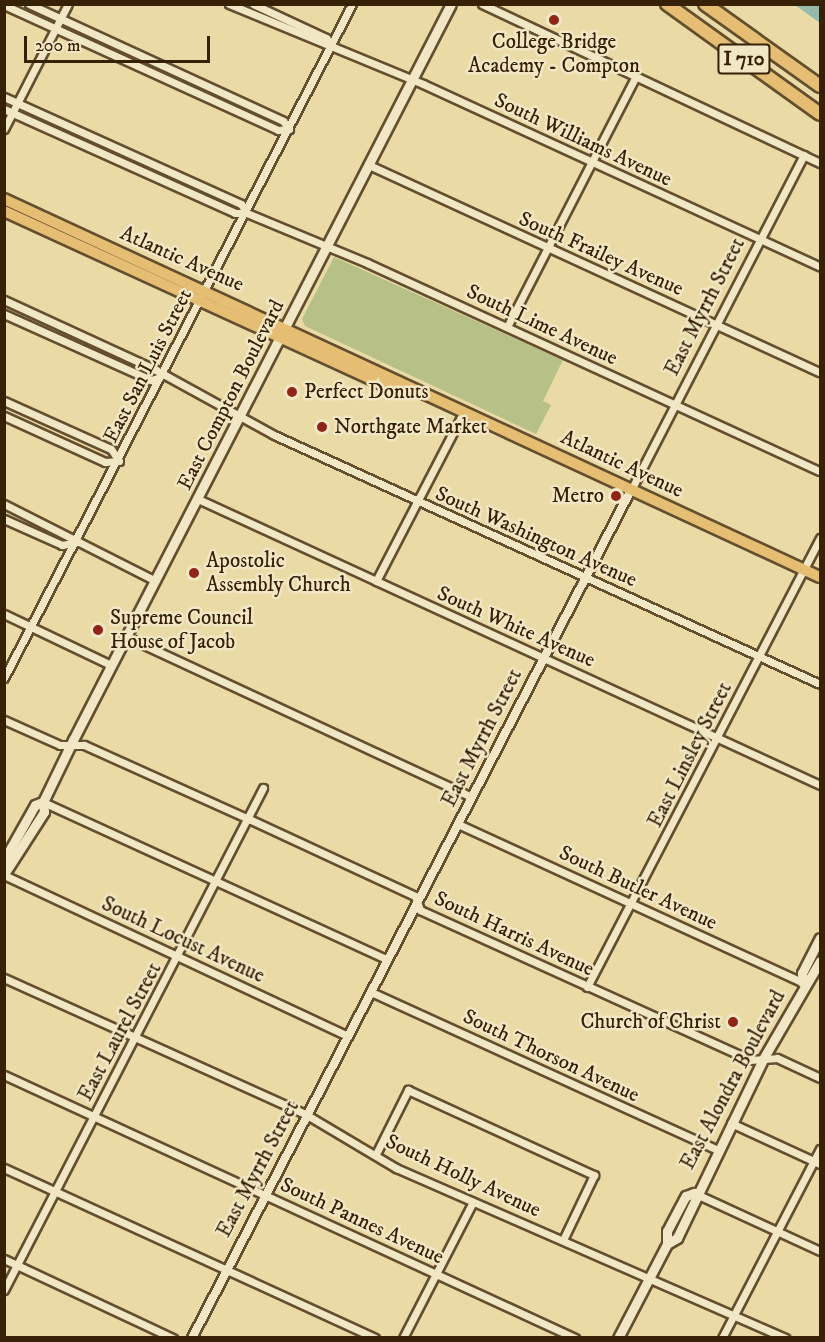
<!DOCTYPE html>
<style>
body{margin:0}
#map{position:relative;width:825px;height:1342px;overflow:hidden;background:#eadaa6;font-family:"IM FELL DW Pica",serif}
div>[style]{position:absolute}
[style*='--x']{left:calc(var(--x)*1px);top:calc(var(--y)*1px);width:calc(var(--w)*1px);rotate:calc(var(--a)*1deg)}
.green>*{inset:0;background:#b6c087}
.water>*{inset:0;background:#98baaa}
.roads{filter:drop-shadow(2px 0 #634e2e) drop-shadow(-2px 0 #634e2e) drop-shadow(0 2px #634e2e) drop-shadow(0 -2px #634e2e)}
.minor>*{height:7px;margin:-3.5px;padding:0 3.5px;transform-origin:3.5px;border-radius:3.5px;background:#f1e7c5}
.tertiary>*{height:8px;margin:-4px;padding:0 4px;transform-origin:4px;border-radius:4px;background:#f1e7c5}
.secondary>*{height:9px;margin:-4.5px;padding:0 4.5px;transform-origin:4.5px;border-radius:4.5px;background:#f1e7c5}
.primary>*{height:10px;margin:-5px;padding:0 5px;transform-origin:5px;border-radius:5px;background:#e5bd73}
.motorway>*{height:12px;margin:-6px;padding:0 6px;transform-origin:6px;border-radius:6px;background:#e5bd73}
.dots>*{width:16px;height:16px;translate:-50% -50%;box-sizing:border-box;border:3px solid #f1e7c5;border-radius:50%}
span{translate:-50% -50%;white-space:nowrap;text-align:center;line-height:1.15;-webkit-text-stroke:5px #f1e7c5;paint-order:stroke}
.shield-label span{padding:2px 4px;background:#f1e7c5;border:2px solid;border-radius:4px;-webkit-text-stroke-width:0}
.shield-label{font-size:20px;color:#362006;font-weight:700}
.poi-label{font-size:21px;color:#362006}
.left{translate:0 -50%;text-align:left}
.right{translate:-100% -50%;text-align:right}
.street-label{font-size:21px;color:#362006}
.frame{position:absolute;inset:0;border:6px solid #362006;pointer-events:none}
.scale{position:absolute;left:24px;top:36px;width:186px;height:27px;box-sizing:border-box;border:3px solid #362006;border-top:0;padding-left:8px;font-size:18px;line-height:21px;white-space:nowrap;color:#362006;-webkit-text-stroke:4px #f1e7c5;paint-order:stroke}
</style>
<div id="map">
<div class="green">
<div style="clip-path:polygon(334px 257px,563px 360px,543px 401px,551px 405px,536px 434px,305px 326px,302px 319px)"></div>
</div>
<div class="water">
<div style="clip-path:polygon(795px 5px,820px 5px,820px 23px)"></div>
</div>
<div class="roads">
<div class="minor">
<div style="--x:29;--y:4;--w:280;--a:24.7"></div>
<div style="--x:283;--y:121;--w:10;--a:53"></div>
<div style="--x:229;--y:4;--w:210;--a:22.4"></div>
<div style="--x:423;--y:84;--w:437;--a:24.7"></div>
<div style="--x:253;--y:4;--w:81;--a:25"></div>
<div style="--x:326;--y:38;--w:10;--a:53"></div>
<div style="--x:482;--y:4;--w:374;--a:25.2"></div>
<div style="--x:4;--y:5;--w:301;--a:24.5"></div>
<div style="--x:278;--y:130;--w:11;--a:-5"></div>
<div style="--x:4;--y:97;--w:260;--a:24.3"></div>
<div style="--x:241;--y:204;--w:11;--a:56"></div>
<div style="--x:4;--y:109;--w:253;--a:24.2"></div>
<div style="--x:235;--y:213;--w:12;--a:0"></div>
<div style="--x:247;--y:213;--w:130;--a:22.6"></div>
<div style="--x:367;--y:263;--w:498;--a:24.7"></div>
<div style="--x:4;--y:129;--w:140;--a:-62.9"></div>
<div style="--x:369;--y:165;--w:496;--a:24.7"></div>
<div style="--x:4;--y:300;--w:167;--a:24.7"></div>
<div style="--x:156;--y:370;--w:135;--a:28.8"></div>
<div style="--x:274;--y:435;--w:600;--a:24.52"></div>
<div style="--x:4;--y:314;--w:161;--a:24.2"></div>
<div style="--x:151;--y:380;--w:9;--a:-18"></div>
<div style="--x:507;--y:327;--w:280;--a:-62.8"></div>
<div style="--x:4;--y:401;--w:117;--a:24.2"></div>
<div style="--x:111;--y:449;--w:14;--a:56"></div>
<div style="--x:4;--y:416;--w:111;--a:24.5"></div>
<div style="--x:105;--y:462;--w:14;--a:-4"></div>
<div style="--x:631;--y:490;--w:377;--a:-62.7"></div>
<div style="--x:198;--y:499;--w:685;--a:24.69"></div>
<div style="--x:4;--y:504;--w:170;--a:26.9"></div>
<div style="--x:4;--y:519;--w:64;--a:24.1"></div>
<div style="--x:62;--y:545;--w:15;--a:-11"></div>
<div style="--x:376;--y:581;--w:189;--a:-62.6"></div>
<div style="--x:4;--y:614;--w:119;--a:25.5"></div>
<div style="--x:127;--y:637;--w:380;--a:24.9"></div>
<div style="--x:4;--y:678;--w:759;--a:-62.69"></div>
<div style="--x:4;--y:720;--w:61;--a:24.1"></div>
<div style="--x:60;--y:745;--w:24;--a:0"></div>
<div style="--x:84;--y:745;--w:181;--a:24.2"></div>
<div style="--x:249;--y:819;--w:183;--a:24.9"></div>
<div style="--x:415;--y:896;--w:15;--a:70"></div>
<div style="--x:420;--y:910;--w:362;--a:24.4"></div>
<div style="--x:750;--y:1060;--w:27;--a:-4"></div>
<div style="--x:777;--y:1058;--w:47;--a:24.9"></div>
<div style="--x:43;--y:802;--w:377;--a:24.6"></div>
<div style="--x:458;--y:824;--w:380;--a:24.7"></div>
<div style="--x:4;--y:875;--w:379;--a:25.1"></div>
<div style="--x:4;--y:978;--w:333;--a:24.3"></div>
<div style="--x:307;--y:1115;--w:104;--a:30.8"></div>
<div style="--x:396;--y:1168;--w:425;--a:23.6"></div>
<div style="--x:587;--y:987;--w:506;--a:-62.57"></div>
<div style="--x:371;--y:992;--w:380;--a:24.5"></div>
<div style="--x:4;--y:1075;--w:629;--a:24.73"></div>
<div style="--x:731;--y:1123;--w:98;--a:24.7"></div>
<div style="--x:376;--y:1154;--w:72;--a:-63.4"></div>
<div style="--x:408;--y:1090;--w:205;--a:24.6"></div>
<div style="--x:594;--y:1175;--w:72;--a:115.5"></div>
<div style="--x:4;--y:1168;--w:408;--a:24.6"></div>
<div style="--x:694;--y:1193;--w:139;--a:24.7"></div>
<div style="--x:4;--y:1259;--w:187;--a:25.1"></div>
<div style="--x:4;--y:1290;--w:565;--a:-62.71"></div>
<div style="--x:403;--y:1338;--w:153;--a:-62.8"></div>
<div style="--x:722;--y:1338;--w:213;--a:-62.6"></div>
</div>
<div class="tertiary">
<div style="--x:192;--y:1338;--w:955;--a:-62.63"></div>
</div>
<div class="secondary">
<div style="--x:4;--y:860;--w:63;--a:-60.6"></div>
<div style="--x:35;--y:805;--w:9;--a:-21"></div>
<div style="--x:4;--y:874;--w:74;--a:-57.2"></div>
<div style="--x:44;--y:812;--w:10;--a:-96"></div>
<div style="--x:43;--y:802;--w:69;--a:-64.2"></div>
<div style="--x:73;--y:740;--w:827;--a:-62.82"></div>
<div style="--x:803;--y:983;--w:10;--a:-96"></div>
<div style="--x:802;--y:973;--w:39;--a:-63"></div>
<div style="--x:667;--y:1244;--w:12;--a:-31"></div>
<div style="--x:677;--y:1238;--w:199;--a:-64.3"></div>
<div style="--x:763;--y:1059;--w:113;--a:-59.8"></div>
<div style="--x:618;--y:1338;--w:106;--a:-62.5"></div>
<div style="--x:667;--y:1244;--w:13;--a:-90"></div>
<div style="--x:667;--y:1231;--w:40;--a:-62"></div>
<div style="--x:686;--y:1196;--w:9;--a:-21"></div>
</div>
<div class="primary">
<div style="--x:4;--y:199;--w:899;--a:24.86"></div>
<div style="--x:4;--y:211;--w:422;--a:24.6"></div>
<div style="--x:388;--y:387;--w:19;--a:3"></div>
</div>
<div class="motorway">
<div style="--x:667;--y:4;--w:188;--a:35.7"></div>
<div style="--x:705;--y:4;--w:141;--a:35.5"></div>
</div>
</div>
<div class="dots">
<div style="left:554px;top:20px;background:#8f2418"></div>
<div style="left:292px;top:392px;background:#8f2418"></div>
<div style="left:322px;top:427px;background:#8f2418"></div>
<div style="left:616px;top:496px;background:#8f2418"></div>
<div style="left:194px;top:573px;background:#8f2418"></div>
<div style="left:98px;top:630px;background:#8f2418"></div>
<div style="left:733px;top:1022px;background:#8f2418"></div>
</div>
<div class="shield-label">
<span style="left:744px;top:59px">I 710</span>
</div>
<div class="poi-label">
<span style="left:554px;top:54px">College Bridge<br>Academy - Compton</span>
<span class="left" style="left:304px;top:392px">Perfect Donuts</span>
<span class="left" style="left:334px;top:427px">Northgate Market</span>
<span class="right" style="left:604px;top:496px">Metro</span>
<span class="left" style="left:206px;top:573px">Apostolic<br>Assembly Church</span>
<span class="left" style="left:110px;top:630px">Supreme Council<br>House of Jacob</span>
<span class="right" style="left:721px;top:1022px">Church of Christ</span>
</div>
<div class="street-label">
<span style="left:583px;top:140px;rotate:25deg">South Williams Avenue</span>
<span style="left:601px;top:254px;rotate:24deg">South Frailey Avenue</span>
<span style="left:182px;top:259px;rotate:24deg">Atlantic Avenue</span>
<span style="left:705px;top:307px;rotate:-63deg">East Myrrh Street</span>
<span style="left:542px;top:325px;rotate:25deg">South Lime Avenue</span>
<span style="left:148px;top:366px;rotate:-63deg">East San Luis Street</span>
<span style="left:231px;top:395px;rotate:-63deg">East Compton Boulevard</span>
<span style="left:622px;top:464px;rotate:25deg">Atlantic Avenue</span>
<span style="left:536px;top:537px;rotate:24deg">South Washington Avenue</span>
<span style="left:516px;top:627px;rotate:24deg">South White Avenue</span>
<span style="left:482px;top:738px;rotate:-63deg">East Myrrh Street</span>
<span style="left:690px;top:755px;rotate:-63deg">East Linsley Street</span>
<span style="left:638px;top:888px;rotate:25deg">South Butler Avenue</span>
<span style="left:514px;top:934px;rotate:25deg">South Harris Avenue</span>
<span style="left:183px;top:940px;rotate:25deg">South Locust Avenue</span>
<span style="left:120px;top:1032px;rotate:-62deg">East Laurel Street</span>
<span style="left:551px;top:1056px;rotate:25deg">South Thorson Avenue</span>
<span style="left:733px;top:1080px;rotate:-62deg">East Alondra Boulevard</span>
<span style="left:258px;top:1169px;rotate:-62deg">East Myrrh Street</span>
<span style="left:463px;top:1176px;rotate:25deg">South Holly Avenue</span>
<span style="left:362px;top:1221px;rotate:25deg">South Pannes Avenue</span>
</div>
<div class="frame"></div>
<div class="scale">200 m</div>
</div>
